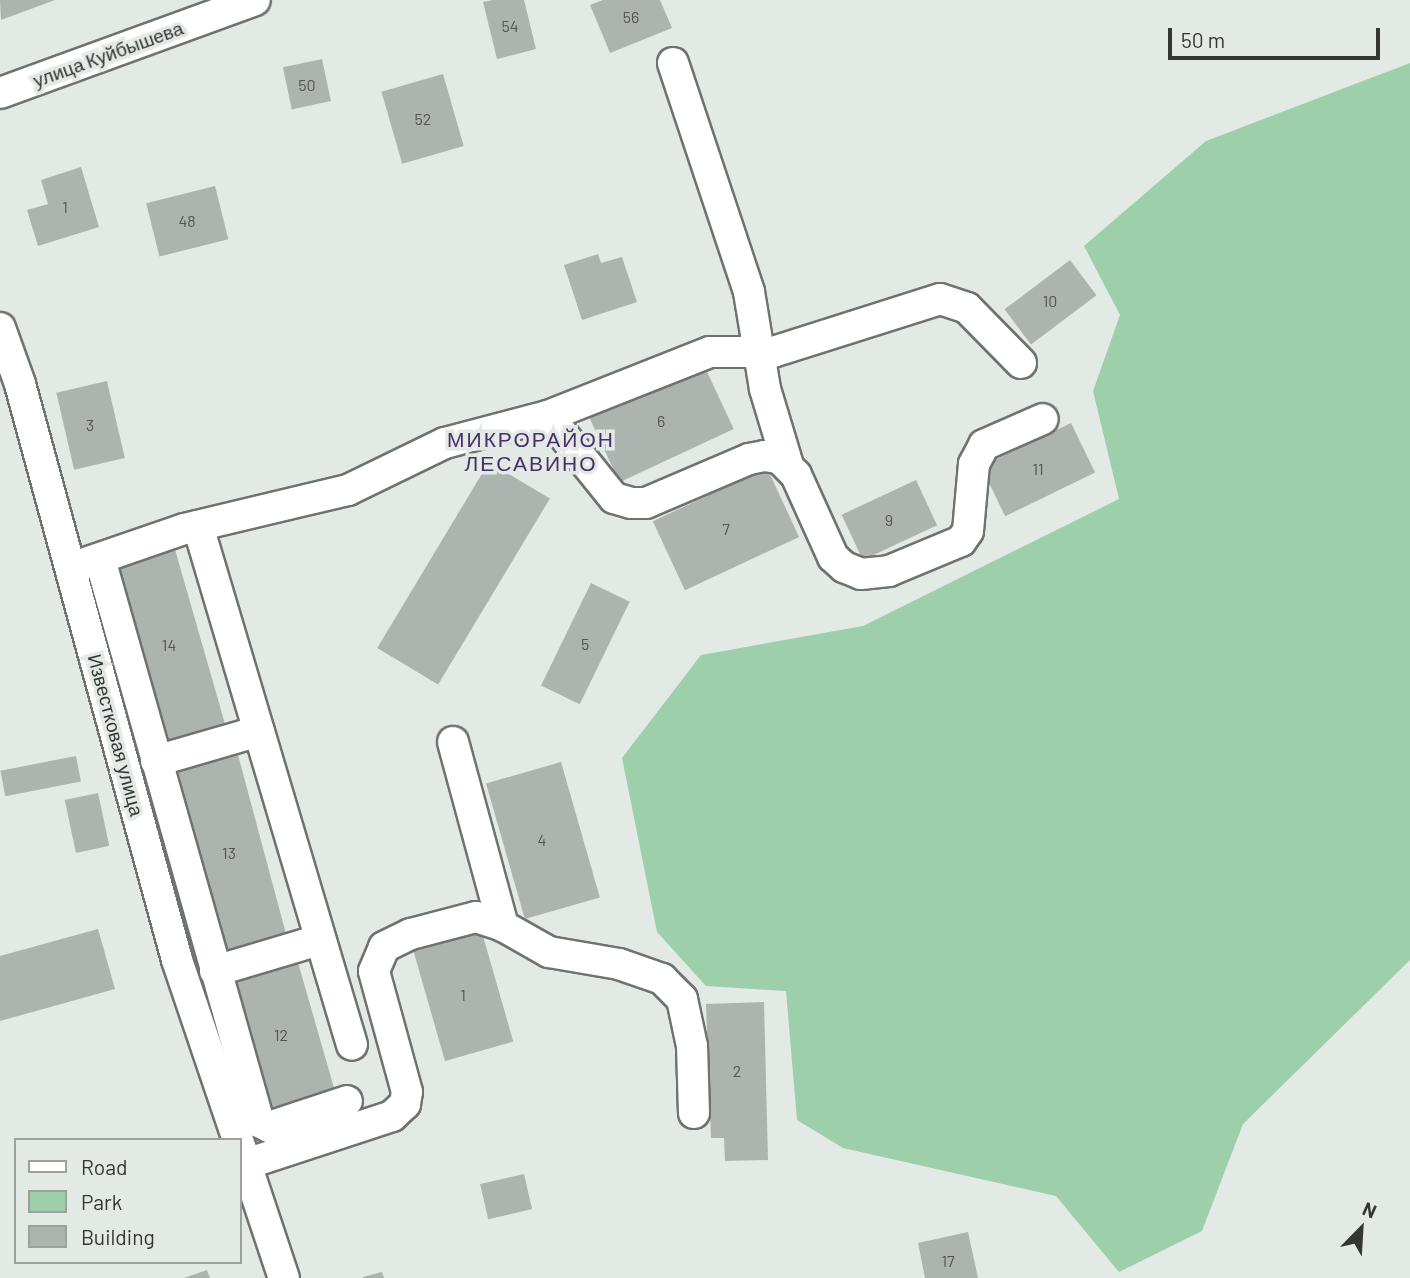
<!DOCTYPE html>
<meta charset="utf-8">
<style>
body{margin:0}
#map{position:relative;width:1410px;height:1278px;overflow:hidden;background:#e3e9e4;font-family:Barlow,sans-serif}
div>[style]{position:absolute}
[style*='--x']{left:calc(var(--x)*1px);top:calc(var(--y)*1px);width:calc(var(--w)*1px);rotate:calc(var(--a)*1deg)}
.green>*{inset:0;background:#9dd0aa}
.building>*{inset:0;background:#adb3af;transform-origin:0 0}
.roads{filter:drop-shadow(2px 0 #6e7370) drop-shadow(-2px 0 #6e7370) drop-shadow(0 2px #6e7370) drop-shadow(0 -2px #6e7370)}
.minor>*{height:30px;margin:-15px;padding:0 15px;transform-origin:15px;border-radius:15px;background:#fff}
span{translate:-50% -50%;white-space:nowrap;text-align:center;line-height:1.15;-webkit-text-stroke:7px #e3e9e4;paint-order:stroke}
.number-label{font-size:16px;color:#525553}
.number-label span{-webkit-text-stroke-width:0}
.street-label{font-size:19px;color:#343634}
.neighbourhood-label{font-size:21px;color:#492f69;letter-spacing:2px}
.legend{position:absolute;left:14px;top:1138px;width:228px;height:126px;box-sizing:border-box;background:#e3e9e4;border:2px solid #9da19e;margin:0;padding:9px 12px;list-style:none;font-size:21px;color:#343634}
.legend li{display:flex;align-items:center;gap:14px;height:35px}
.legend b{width:35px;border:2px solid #9da19e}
.north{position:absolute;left:1326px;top:1194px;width:70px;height:70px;-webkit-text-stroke:5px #e3e9e4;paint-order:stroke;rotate:24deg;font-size:19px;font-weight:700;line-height:28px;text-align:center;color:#343634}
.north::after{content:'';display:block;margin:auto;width:24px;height:32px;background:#343634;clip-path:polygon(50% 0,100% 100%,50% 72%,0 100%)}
.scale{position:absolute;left:1168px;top:28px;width:212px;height:32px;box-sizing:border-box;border:4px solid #343634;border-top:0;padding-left:9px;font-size:21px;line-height:24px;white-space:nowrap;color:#343634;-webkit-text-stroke:5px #e3e9e4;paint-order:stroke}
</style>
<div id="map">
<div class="green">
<div style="clip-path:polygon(1410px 63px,1410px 960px,1243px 1124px,1202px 1231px,1119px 1272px,1056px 1196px,843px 1148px,797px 1120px,786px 991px,706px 986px,657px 932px,622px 758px,701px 655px,863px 626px,1119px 499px,1093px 391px,1120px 315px,1084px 246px,1206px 141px)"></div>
</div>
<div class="building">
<div style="clip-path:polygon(0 0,55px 0,1px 20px)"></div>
<div style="clip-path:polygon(493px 0,524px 0,536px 49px,497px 59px,483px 2px)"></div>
<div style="clip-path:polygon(603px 0,660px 0,672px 28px,610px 53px,590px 5px)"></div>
<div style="left:322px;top:59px;width:43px;height:40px;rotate:78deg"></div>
<div style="left:443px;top:74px;width:75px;height:64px;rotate:74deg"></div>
<div style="clip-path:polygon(81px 167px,99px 227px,38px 246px,27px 210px,48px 204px,41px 180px)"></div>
<div style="left:215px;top:186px;width:55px;height:71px;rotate:76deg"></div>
<div style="clip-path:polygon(598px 254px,601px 263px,622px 257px,637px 302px,582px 320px,564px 265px)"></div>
<div style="left:1070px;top:260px;width:44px;height:82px;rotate:53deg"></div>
<div style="left:702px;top:361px;width:75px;height:126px;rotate:65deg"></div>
<div style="left:107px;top:381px;width:79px;height:52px;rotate:77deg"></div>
<div style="left:1071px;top:423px;width:55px;height:100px;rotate:64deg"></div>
<div style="left:489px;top:462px;width:71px;height:217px;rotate:31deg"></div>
<div style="left:767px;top:468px;width:76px;height:126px;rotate:65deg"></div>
<div style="left:916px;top:480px;width:50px;height:82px;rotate:65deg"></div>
<div style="left:174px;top:546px;width:187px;height:63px;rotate:74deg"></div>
<div style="left:591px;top:583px;width:43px;height:114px;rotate:26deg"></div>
<div style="left:237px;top:751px;width:192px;height:68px;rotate:75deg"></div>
<div style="left:76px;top:756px;width:26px;height:77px;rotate:79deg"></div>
<div style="left:561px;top:762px;width:141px;height:78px;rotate:74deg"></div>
<div style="left:98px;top:793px;width:54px;height:34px;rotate:78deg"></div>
<div style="clip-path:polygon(98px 929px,115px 989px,0 1021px,0 956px)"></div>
<div style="left:481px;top:929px;width:117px;height:71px;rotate:74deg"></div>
<div style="left:297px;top:959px;width:139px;height:73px;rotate:74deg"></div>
<div style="clip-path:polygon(764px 1002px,768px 1160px,725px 1161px,724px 1138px,711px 1138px,706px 1004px)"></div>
<div style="left:524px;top:1174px;width:36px;height:45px;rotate:77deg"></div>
<div style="clip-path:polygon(968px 1232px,978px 1278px,925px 1278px,918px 1243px)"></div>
<div style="clip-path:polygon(207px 1270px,210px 1278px,184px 1278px)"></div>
<div style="clip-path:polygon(382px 1272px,384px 1278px,363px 1278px,363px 1277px)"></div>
</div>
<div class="roads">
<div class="minor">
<div style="--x:673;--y:63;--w:241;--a:71.6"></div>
<div style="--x:749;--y:292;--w:98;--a:80.6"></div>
<div style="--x:765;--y:389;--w:79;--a:73.2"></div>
<div style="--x:0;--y:93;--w:271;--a:-20"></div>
<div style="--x:0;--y:328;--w:59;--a:70.3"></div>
<div style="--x:20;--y:384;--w:597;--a:74.75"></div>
<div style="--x:177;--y:960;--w:190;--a:71.3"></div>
<div style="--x:548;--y:416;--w:105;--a:51.2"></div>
<div style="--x:614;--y:498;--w:18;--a:16"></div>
<div style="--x:631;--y:503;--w:15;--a:0"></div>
<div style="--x:646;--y:503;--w:112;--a:-23.1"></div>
<div style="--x:749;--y:459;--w:15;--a:-11"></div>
<div style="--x:764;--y:456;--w:15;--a:8"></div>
<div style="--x:779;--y:458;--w:24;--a:45"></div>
<div style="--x:796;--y:475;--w:90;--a:65.7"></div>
<div style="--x:833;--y:557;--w:15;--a:42"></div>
<div style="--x:844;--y:567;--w:18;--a:22"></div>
<div style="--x:861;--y:574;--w:28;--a:-6"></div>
<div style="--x:889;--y:571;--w:78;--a:-22.6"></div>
<div style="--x:961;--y:541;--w:12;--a:-55"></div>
<div style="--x:968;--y:531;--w:67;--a:-84.9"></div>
<div style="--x:974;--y:464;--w:21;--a:-62"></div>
<div style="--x:984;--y:445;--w:64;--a:-23.8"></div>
<div style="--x:198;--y:526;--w:541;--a:73.47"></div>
<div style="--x:100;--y:559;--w:585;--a:74.23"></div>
<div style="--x:259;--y:1122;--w:11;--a:27"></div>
<div style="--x:269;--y:1127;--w:82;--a:-18.4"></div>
<div style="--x:71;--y:568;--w:120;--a:-19"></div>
<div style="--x:184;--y:529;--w:169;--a:-13.4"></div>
<div style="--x:348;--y:490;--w:108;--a:-25.9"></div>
<div style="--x:445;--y:443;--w:106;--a:-14.7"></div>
<div style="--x:548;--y:416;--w:174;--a:-21.6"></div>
<div style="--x:710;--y:352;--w:63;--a:0"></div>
<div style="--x:773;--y:352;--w:175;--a:-17.6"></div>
<div style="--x:940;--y:299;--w:28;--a:18"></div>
<div style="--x:967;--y:308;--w:77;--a:45.5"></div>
<div style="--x:453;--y:742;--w:191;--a:74.8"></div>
<div style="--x:156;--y:761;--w:107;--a:-16.2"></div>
<div style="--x:215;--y:971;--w:109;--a:-16.6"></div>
<div style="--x:240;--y:1146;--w:139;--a:71.6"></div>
<div style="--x:246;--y:1164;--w:154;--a:-18.2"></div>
<div style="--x:392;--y:1116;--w:18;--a:-43"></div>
<div style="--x:405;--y:1104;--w:12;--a:-81"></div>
<div style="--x:407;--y:1092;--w:125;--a:-105.3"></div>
<div style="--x:374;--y:971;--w:26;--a:-67"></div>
<div style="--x:384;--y:947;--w:30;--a:-26"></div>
<div style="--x:411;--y:934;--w:67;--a:-14.7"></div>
<div style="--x:476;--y:917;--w:28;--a:18"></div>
<div style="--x:503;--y:926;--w:53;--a:29.5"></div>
<div style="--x:549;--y:952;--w:71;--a:9.7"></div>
<div style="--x:619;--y:964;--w:46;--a:19.2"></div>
<div style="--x:662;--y:979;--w:28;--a:45"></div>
<div style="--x:682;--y:999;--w:48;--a:78"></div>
<div style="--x:692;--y:1046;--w:67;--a:88.3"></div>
</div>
</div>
<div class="number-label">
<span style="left:631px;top:17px">56</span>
<span style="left:510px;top:26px">54</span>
<span style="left:307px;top:85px">50</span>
<span style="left:423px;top:119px">52</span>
<span style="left:65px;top:207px">1</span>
<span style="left:187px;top:221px">48</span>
<span style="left:1050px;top:301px">10</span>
<span style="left:661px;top:421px">6</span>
<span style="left:90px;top:425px">3</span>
<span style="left:1038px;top:469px">11</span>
<span style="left:889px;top:520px">9</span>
<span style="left:726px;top:529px">7</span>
<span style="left:585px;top:644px">5</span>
<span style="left:169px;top:645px">14</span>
<span style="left:542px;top:840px">4</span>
<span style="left:229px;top:853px">13</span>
<span style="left:463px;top:995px">1</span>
<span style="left:281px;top:1035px">12</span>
<span style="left:737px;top:1071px">2</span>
<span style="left:948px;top:1261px">17</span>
</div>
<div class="street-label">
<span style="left:108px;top:54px;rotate:-20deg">улица Куйбышева</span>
<span style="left:116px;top:735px;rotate:75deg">Известковая улица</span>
</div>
<div class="neighbourhood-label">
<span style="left:531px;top:451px">МИКРОРАЙОН<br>ЛЕСАВИНО</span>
</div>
<ul class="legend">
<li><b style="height:9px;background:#fff"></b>Road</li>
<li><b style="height:19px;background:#9dd0aa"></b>Park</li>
<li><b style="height:19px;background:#adb3af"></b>Building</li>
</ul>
<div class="north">N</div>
<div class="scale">50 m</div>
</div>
